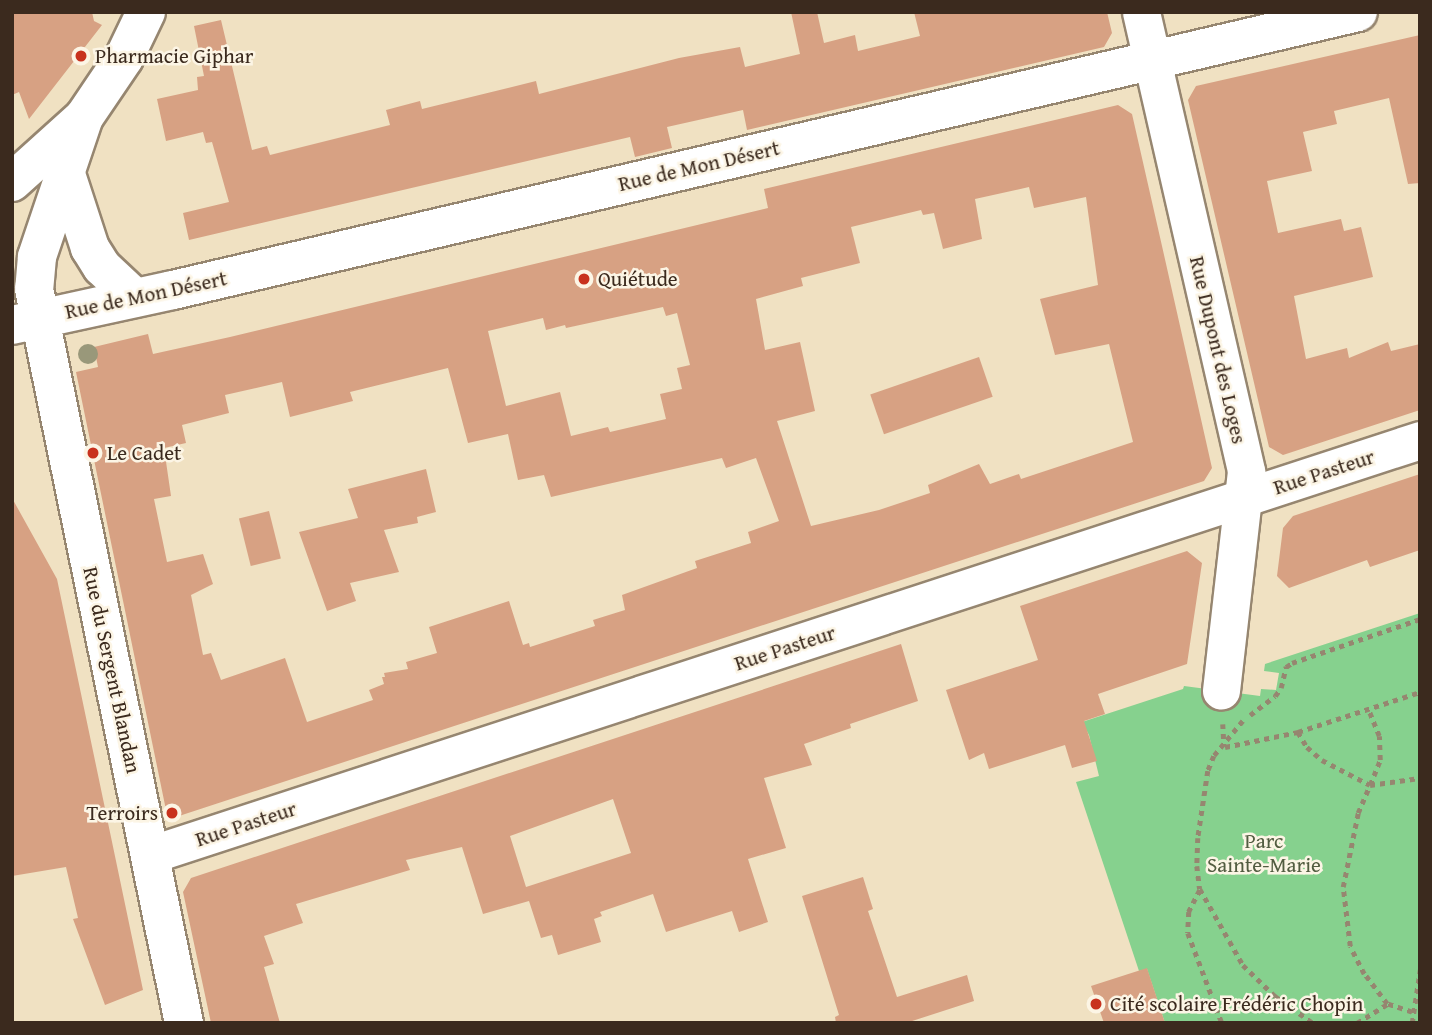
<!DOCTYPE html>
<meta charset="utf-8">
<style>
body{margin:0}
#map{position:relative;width:1432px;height:1035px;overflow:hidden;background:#f0e1c2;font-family:"Gentium Book Plus",serif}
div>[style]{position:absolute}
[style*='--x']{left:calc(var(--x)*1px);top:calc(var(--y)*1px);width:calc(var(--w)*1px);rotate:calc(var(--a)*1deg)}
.green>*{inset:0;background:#86d18e}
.building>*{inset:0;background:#d7a183;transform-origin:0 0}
.path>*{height:4.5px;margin-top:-2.25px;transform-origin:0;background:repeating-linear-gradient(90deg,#968670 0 5px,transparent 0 10px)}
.roads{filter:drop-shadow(2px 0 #968670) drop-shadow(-2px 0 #968670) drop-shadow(0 2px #968670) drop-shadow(0 -2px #968670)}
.street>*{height:37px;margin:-18.5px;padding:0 18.5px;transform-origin:18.5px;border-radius:18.5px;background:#fff}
.secondary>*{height:38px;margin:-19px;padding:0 19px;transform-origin:19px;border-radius:19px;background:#fff}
.trees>*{width:20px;height:20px;margin:-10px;border-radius:50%;background:#99987a}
.dots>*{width:19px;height:19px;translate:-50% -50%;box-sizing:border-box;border:4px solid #fcf5e5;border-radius:50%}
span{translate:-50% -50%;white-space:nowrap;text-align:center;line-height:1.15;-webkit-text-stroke:5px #fcf5e5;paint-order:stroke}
.poi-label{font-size:21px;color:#3b2a1e}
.left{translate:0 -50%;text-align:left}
.right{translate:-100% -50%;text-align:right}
.street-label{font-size:21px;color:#3b2a1e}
.park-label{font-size:21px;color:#525c40}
.frame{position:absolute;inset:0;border:14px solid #3b2a1e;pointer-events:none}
</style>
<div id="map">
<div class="green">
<div style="clip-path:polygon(1420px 613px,1420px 1023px,1165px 1023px,1147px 969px,1139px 971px,1076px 782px,1099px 776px,1089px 735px,1082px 722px,1183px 689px,1184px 686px,1260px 696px,1261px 689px,1276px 690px,1279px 673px,1264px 671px,1265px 664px)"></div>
</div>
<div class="building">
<div style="clip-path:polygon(12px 12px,92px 12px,94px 21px,102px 25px,29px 119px,19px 92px,12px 95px)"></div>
<div style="clip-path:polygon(791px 12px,817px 12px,824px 43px,855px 35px,858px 51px,920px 36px,914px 12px,1107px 12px,1112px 33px,1104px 47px,747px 130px,743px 110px,667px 127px,672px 148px,635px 157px,630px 137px,189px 240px,183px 213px,229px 202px,212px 142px,206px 143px,203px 132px,166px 141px,157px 99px,198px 90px,197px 77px,204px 76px,194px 26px,221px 20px,252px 150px,267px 146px,270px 155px,390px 125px,386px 110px,420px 101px,422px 109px,536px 81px,539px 94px,679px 58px,740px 47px,745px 67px,800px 54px)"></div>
<div style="clip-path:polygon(1420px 35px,1420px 183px,1408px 184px,1389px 98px,1334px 111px,1337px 124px,1303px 132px,1312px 171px,1267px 181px,1278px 233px,1341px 219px,1344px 231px,1361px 227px,1373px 277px,1294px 296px,1306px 359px,1347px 348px,1349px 358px,1388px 342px,1391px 351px,1420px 344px,1420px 410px,1283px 455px,1269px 447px,1188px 100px,1196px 86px)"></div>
<div style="clip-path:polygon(evenodd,1118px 105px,1132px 114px,1162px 246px,1212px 468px,1204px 481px,179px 816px,166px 810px,76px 372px,98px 367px,94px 347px,148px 334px,153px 354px,230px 337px,768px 208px,764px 189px,1118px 105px,1029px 187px,1034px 208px,1086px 197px,1098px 285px,1040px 299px,1055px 355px,1109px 344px,1133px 442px,1021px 479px,1019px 474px,990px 484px,979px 464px,928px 485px,930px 493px,879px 510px,811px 526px,777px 421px,815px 411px,800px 342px,765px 350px,756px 299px,803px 286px,801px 278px,860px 263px,851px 227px,921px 210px,923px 215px,934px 213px,943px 249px,982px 239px,975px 199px,1029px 187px,1118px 105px,663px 307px,666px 316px,677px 313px,690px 365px,677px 368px,682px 389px,660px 394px,666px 419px,610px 432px,608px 427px,571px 436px,560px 392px,506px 406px,488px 331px,543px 318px,546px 330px,565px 325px,566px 328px,663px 307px,1118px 105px,448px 368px,468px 443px,508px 434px,518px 480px,544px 475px,551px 497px,722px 458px,726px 468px,756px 458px,779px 521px,748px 532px,751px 543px,695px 561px,697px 568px,622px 595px,625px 610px,593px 620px,595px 626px,530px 647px,529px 643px,523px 645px,509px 601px,429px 627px,437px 653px,406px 662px,408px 669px,384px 673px,385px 677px,382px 677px,384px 684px,369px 690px,373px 700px,307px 722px,285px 658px,221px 680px,211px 653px,203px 655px,191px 595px,213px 584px,203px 554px,167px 562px,154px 499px,171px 496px,164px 448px,186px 443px,182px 425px,229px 413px,225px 395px,282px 382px,290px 417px,353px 401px,350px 392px,448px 368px)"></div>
<div style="left:979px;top:357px;width:42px;height:115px;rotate:71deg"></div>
<div style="clip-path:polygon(426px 469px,436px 512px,417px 517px,418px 523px,384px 530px,399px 572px,350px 583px,356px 601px,327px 611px,299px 532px,358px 518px,348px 489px)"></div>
<div style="clip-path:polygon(1420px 474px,1420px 550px,1370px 567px,1367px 560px,1289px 588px,1277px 576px,1283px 528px,1293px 516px)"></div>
<div style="clip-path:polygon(12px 498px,57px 579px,143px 990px,105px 1005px,73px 919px,78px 918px,66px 867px,12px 876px)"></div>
<div style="left:269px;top:511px;width:49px;height:31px;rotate:76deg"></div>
<div style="clip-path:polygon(1187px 551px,1202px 563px,1187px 664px,1098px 694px,1105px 714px,1084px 721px,1097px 761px,1072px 768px,1065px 745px,989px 769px,984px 753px,969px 760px,946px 690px,1038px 660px,1020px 606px)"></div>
<div style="clip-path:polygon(evenodd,901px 644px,918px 701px,850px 724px,851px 728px,804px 744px,812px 765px,764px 778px,786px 848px,748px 859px,768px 922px,739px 932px,732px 911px,666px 932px,653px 894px,600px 912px,602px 916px,594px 919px,601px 942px,558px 955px,552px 935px,541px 938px,529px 901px,483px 914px,462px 847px,406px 860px,410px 870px,296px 904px,303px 923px,264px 936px,274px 964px,264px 967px,280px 1023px,211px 1023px,183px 892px,191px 878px,901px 644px,613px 799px,631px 853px,526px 887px,510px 836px,613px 799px)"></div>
<div style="clip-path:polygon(863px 877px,873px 909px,868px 911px,897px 997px,967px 975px,974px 1001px,906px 1023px,836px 1023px,835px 1017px,839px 1015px,802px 896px)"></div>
<div style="clip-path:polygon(1147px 968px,1165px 1023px,1104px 1023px,1091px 986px)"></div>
</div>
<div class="path">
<div style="--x:1250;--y:715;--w:31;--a:-37"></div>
<div style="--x:1275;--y:696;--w:10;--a:-53"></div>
<div style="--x:1281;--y:688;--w:22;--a:-77"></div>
<div style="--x:1286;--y:667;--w:7;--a:-34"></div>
<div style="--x:1292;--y:663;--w:135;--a:-19"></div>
<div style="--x:1243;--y:721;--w:45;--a:129.6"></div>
<div style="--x:1214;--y:756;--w:16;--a:112"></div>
<div style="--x:1208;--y:771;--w:68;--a:98.5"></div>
<div style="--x:1198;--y:838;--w:28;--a:92"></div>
<div style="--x:1197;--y:866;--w:23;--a:83"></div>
<div style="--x:1200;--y:889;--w:87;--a:60.5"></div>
<div style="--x:1243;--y:965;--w:45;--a:44.1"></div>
<div style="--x:1275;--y:996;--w:47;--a:35.4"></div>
<div style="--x:1223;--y:724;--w:22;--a:87"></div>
<div style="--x:1298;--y:732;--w:17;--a:59"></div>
<div style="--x:1307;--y:747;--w:20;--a:41"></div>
<div style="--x:1322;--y:760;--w:54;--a:27.5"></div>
<div style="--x:1370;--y:785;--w:27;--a:-68"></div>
<div style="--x:1380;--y:760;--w:24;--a:-92"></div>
<div style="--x:1379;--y:736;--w:29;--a:-112"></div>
<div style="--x:1225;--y:747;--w:75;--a:-11.6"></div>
<div style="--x:1298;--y:732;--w:128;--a:-18.2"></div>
<div style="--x:1200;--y:890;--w:25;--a:117"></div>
<div style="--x:1189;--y:912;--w:21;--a:93"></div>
<div style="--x:1188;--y:933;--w:96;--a:69.3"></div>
<div style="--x:1412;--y:1012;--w:26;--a:-162"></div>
<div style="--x:1387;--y:1004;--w:38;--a:-127"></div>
<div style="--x:1364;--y:974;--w:31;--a:-117"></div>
<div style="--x:1350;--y:946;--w:59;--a:-96.8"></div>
<div style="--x:1343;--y:887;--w:76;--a:-78.5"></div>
<div style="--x:1358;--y:813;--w:30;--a:-67"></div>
<div style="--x:1370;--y:785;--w:50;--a:-8"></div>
<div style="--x:1357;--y:1023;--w:36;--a:-32"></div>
<div style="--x:1412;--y:1023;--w:54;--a:-81.4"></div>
</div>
<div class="roads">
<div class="street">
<div style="--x:1141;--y:12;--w:471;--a:77.1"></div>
<div style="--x:1246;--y:471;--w:221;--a:96.5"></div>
<div style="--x:149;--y:855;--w:1337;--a:-18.08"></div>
</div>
<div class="secondary">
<div style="--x:146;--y:12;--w:51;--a:115.6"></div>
<div style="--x:124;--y:58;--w:71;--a:124.1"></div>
<div style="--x:84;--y:117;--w:148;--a:108.6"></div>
<div style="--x:37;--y:257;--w:32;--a:95"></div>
<div style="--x:34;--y:289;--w:749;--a:78.45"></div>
<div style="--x:65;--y:171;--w:81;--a:72"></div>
<div style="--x:90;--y:248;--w:22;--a:58"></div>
<div style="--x:102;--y:267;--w:45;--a:43.2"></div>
<div style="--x:12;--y:182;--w:94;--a:-42"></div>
<div style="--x:12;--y:325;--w:165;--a:-12.3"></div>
<div style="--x:173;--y:290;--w:1217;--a:-13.2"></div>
</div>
</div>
<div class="trees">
<div style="left:88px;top:354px"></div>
</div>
<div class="dots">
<div style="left:81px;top:56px;background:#c8321e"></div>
<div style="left:584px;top:279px;background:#c8321e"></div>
<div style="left:93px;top:453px;background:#c8321e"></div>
<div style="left:172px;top:813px;background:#c8321e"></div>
<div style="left:1096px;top:1004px;background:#c8321e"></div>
</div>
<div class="poi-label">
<span class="left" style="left:95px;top:56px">Pharmacie Giphar</span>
<span class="left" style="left:598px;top:279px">Quiétude</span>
<span class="left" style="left:107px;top:453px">Le Cadet</span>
<span class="right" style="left:158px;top:813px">Terroirs</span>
<span class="left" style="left:1110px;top:1004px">Cité scolaire Frédéric Chopin</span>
</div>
<div class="street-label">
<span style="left:699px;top:166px;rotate:-13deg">Rue de Mon Désert</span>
<span style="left:146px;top:295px;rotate:-12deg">Rue de Mon Désert</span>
<span style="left:1218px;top:350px;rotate:77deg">Rue Dupont des Loges</span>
<span style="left:1324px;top:472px;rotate:-18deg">Rue Pasteur</span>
<span style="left:785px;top:648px;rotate:-18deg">Rue Pasteur</span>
<span style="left:112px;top:670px;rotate:78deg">Rue du Sergent Blandan</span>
<span style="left:246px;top:824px;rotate:-18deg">Rue Pasteur</span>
</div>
<div class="park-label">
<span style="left:1264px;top:853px">Parc<br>Sainte-Marie</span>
</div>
<div class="frame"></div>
</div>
